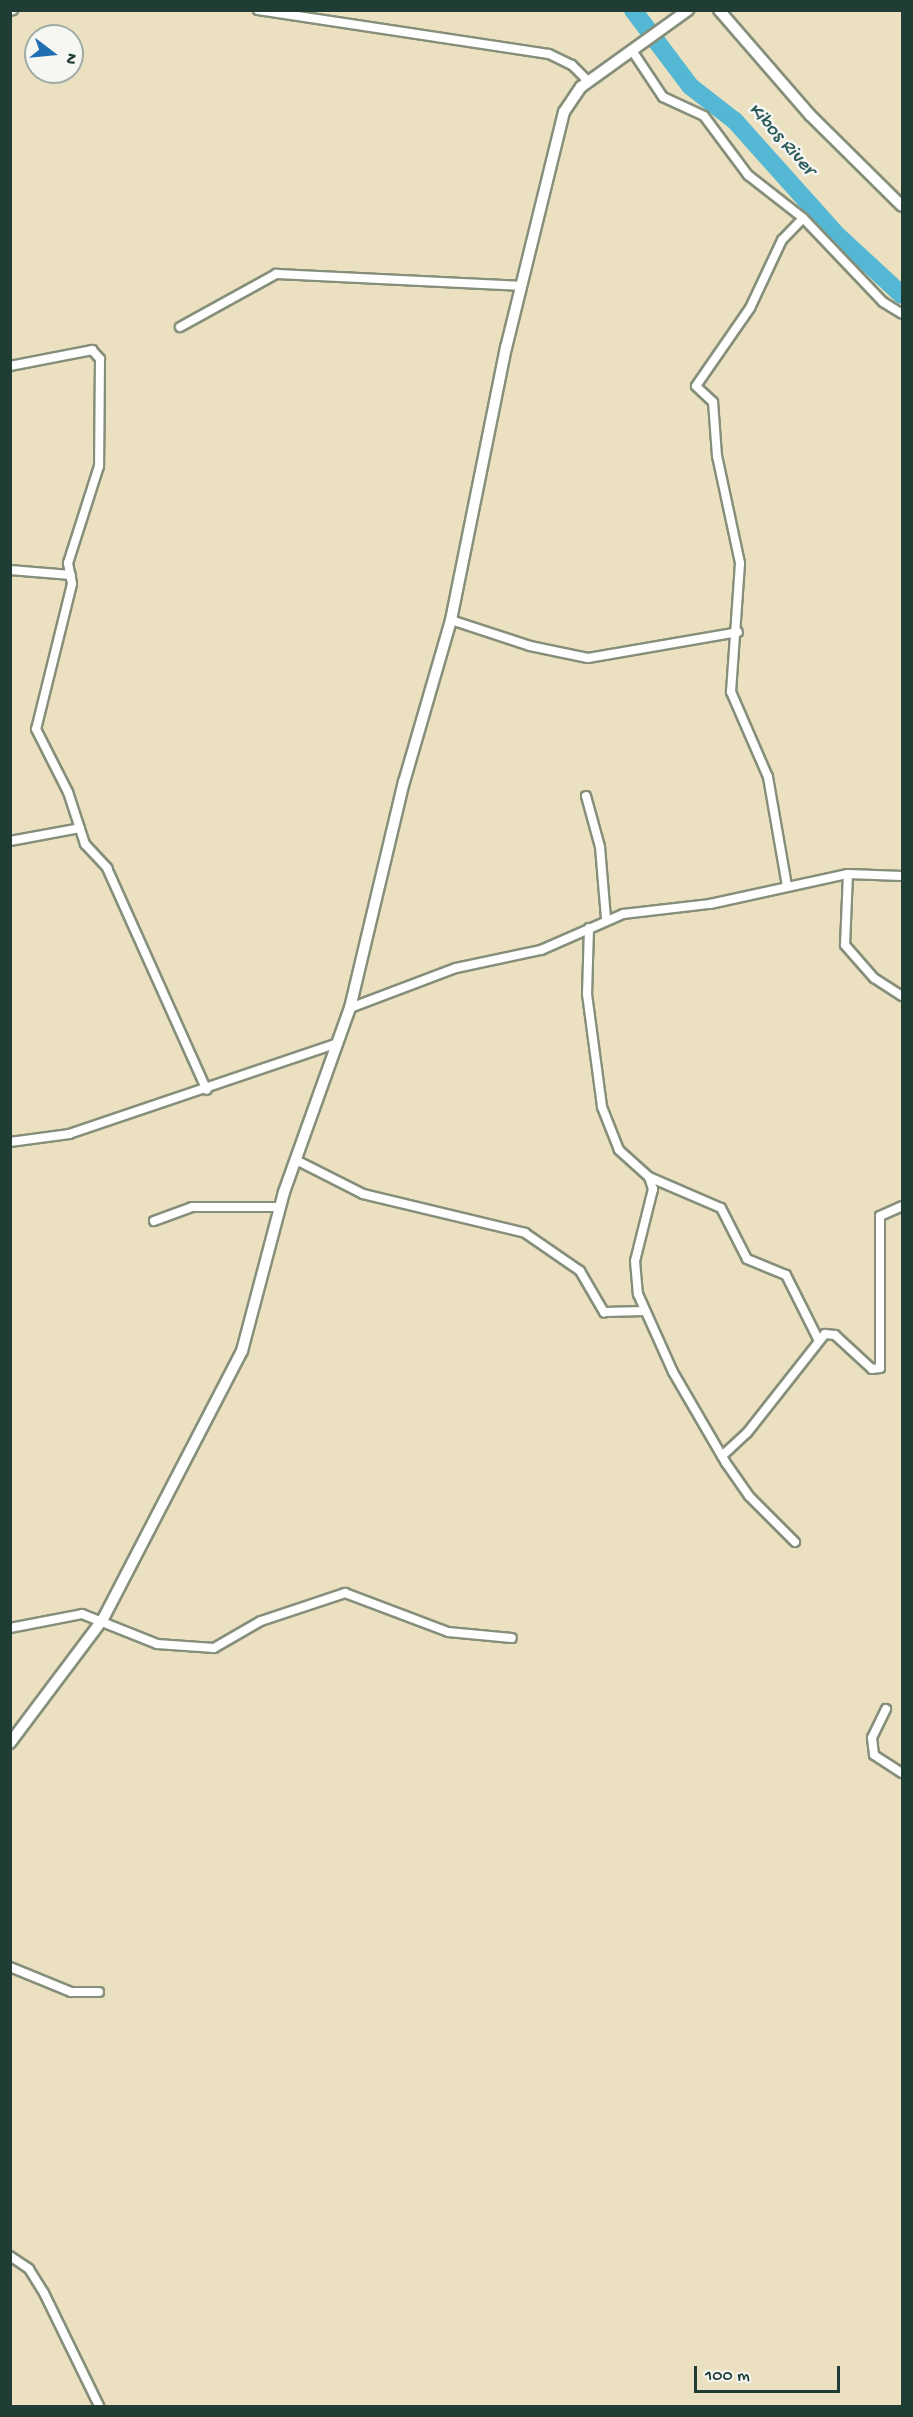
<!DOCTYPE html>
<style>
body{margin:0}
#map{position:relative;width:913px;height:2417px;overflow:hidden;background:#ebe1c1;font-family:"Gochi Hand",sans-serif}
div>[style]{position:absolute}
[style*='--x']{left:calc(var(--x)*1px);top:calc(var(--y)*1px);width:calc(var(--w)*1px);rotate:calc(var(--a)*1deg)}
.river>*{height:18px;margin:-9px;padding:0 9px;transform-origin:9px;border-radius:9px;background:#54b7d3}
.roads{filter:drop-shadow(2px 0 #858f7a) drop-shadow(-2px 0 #858f7a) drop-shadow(0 2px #858f7a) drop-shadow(0 -2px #858f7a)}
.street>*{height:8px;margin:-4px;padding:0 4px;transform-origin:4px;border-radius:4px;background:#fff}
.secondary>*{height:10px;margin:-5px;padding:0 5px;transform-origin:5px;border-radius:5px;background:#fff}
span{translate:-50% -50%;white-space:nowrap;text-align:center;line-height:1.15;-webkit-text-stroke:5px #f6f6f2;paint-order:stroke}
.water-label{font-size:20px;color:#2c5c5c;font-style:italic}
.frame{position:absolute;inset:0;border:12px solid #1f3d34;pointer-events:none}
.north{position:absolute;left:24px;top:24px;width:60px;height:60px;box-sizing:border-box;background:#f6f6f2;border:2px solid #a0aca6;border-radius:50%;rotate:106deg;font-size:16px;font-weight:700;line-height:24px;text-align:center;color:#1f3d34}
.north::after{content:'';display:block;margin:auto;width:21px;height:27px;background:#1f6fb2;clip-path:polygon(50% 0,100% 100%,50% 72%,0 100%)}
.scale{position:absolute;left:694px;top:2366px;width:146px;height:27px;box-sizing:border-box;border:3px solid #1f3d34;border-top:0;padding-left:8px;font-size:18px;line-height:21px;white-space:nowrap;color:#1f3d34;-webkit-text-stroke:4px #f6f6f2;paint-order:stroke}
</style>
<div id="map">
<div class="river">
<div style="--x:633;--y:10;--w:95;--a:53.1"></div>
<div style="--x:690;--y:86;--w:57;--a:37.9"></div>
<div style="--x:735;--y:121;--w:150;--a:48.2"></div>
<div style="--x:835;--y:233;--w:91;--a:42.8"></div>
</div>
<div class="roads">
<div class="street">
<div style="--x:258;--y:10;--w:294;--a:8.6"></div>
<div style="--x:549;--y:54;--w:25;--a:26"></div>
<div style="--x:572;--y:65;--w:24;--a:45"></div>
<div style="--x:10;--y:11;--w:3;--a:-18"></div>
<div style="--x:633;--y:52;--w:54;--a:56.3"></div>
<div style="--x:663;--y:97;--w:45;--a:24.9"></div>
<div style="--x:704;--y:116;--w:74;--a:53.3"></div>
<div style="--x:748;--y:175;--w:70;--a:38"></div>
<div style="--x:803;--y:218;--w:116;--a:46.4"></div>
<div style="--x:883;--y:302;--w:22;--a:32"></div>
<div style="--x:180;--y:327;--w:110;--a:-28.9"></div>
<div style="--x:276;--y:274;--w:244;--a:2.8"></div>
<div style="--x:10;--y:366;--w:84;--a:-11"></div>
<div style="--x:92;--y:350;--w:12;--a:48"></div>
<div style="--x:100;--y:359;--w:107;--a:90.5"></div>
<div style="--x:99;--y:466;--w:102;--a:107.7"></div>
<div style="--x:68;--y:563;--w:21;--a:79"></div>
<div style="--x:72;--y:584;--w:149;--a:103.9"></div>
<div style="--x:36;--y:729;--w:71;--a:63.1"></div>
<div style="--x:68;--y:792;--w:55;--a:71.9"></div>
<div style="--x:85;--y:844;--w:33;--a:47"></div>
<div style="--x:107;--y:868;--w:243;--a:65.8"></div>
<div style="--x:10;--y:570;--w:61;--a:4.7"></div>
<div style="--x:451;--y:620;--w:83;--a:18.2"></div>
<div style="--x:530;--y:646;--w:59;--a:11.7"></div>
<div style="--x:588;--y:658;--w:152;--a:-9.8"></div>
<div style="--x:586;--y:796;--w:53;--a:74.6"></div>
<div style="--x:600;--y:847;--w:72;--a:85.2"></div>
<div style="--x:10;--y:841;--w:71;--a:-10.5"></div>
<div style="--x:848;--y:874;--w:71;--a:92.4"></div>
<div style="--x:845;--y:945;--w:44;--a:48.7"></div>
<div style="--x:874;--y:978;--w:33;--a:33"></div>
<div style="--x:787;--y:886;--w:111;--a:-99.9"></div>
<div style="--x:768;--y:777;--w:93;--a:-113.5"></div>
<div style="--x:731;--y:692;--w:129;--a:-86"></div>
<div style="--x:740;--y:563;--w:109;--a:-102.1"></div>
<div style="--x:717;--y:456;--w:54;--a:-94.2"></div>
<div style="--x:713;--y:402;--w:23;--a:-137"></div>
<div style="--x:696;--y:386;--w:95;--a:-55.3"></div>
<div style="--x:750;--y:308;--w:75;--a:-64.8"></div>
<div style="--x:782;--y:240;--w:30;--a:-46"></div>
<div style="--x:589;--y:928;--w:66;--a:91.7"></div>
<div style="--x:587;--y:994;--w:114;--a:82.4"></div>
<div style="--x:602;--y:1107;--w:46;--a:68.4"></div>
<div style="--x:619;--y:1150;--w:40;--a:42"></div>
<div style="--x:649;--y:1177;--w:13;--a:72"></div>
<div style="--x:653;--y:1189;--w:74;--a:104"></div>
<div style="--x:635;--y:1261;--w:33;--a:85"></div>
<div style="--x:638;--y:1294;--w:85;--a:65.8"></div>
<div style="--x:673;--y:1372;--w:105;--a:59.8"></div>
<div style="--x:726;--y:1463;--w:40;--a:55.1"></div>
<div style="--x:749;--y:1496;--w:65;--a:45"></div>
<div style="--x:350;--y:1008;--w:113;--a:-20.7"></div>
<div style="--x:456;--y:968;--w:87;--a:-12"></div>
<div style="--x:541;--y:950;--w:90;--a:-23.7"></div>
<div style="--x:623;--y:914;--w:88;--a:-6.6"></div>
<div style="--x:710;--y:904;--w:141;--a:-12.3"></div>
<div style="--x:848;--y:874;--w:54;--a:2.1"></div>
<div style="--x:10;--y:1142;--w:60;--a:-7.7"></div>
<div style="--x:69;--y:1134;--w:284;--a:-18.7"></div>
<div style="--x:296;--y:1160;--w:75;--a:26.9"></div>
<div style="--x:363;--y:1194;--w:167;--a:13.5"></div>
<div style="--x:525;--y:1233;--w:67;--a:34.6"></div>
<div style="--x:580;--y:1271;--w:48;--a:59.7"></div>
<div style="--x:604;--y:1312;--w:41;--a:-1.4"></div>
<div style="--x:649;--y:1177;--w:78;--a:23.3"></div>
<div style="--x:721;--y:1208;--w:57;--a:63"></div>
<div style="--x:747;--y:1259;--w:42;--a:22.3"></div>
<div style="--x:786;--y:1275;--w:72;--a:63.4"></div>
<div style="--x:154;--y:1221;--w:40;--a:-20.2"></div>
<div style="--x:192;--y:1207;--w:88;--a:0"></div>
<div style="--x:722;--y:1456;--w:34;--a:-43"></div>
<div style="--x:747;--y:1433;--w:126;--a:-51.8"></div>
<div style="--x:825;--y:1334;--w:10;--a:6"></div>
<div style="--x:835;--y:1335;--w:50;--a:42.6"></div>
<div style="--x:872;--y:1369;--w:8;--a:-7"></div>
<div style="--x:880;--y:1368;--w:152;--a:-90"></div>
<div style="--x:880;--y:1216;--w:24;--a:-24"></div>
<div style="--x:10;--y:1628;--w:73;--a:-11"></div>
<div style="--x:82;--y:1614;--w:81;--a:21.8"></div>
<div style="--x:157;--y:1644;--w:57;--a:4"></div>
<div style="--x:214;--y:1648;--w:54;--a:-29.9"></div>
<div style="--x:261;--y:1621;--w:89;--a:-18.4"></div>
<div style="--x:345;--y:1593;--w:110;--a:20.7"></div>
<div style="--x:448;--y:1632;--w:64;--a:5.4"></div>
<div style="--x:886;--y:1709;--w:32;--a:116"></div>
<div style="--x:872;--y:1738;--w:17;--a:83"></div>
<div style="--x:874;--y:1755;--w:33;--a:33"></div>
<div style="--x:10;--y:1967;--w:66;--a:22.3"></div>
<div style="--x:71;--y:1992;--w:28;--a:0"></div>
<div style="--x:10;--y:2256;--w:23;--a:34"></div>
<div style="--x:29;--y:2269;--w:28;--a:58"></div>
<div style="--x:44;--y:2293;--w:126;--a:64"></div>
</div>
<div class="secondary">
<div style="--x:719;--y:10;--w:139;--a:49.1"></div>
<div style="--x:810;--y:115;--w:129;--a:44.7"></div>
<div style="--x:10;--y:1743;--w:155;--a:-53.1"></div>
<div style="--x:103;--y:1619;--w:302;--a:-62.6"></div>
<div style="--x:242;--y:1351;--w:164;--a:-75.2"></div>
<div style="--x:284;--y:1192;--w:195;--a:-70.3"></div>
<div style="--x:350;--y:1008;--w:232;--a:-76.6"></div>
<div style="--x:404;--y:782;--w:169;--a:-73.8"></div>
<div style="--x:451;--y:620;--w:278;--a:-78.6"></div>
<div style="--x:506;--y:348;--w:243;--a:-76.2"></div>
<div style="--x:564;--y:112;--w:30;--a:-56"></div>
<div style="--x:581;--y:87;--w:132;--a:-35.7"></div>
</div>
</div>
<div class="water-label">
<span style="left:781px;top:140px;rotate:48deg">Kibos River</span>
</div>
<div class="frame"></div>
<div class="north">N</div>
<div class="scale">100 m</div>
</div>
